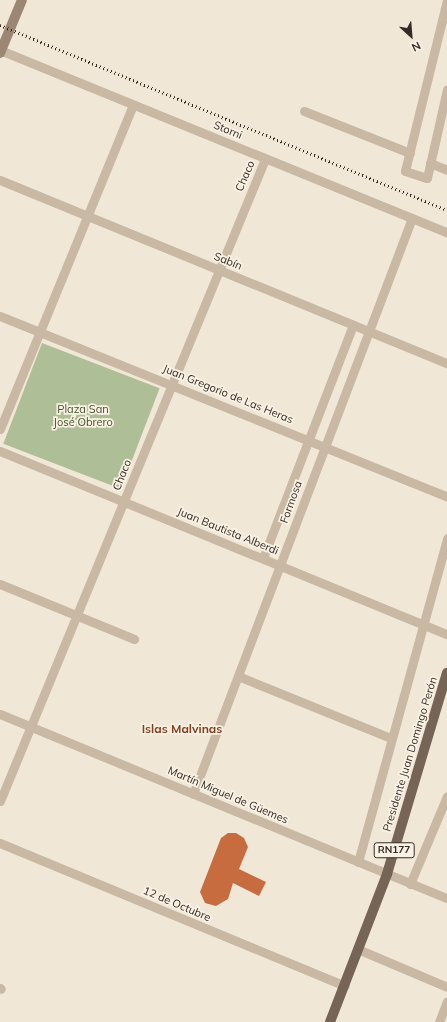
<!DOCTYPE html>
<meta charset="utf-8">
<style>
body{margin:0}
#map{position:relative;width:447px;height:1022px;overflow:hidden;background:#f1e7d7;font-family:Mulish,sans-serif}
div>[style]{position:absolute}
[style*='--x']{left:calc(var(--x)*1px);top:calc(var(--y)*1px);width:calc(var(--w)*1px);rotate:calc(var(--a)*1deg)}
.green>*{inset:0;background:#aebf97;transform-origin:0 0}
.building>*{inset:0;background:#c76c3f}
.minor>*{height:9px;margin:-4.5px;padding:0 4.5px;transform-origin:4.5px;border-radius:4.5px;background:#c9b8a3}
.secondary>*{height:10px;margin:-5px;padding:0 5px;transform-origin:5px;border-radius:5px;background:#9c8775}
.primary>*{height:10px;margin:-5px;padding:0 5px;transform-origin:5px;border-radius:5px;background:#766456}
.rail>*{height:2.5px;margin-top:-1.25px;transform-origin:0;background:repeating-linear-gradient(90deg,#342b25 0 1px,transparent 0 4px)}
span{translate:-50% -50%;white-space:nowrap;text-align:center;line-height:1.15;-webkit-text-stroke:3.5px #f9f1e3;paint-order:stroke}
.shield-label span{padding:1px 3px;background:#f9f1e3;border:1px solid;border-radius:3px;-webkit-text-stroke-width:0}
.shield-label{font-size:10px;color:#342b25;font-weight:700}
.street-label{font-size:11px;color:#342b25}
.park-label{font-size:11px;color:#3f5229}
.neighbourhood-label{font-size:12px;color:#833f1e;font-weight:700}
.north{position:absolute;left:391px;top:16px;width:40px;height:40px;-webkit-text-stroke:3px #f9f1e3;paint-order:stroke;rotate:154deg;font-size:11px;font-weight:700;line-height:16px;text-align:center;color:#342b25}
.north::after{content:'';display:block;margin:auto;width:14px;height:18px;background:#342b25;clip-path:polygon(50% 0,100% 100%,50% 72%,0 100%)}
</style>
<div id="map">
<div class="green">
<div style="left:42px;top:343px;width:126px;height:108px;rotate:21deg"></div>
</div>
<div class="building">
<div style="clip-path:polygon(228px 833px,236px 833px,244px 838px,248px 847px,239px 869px,266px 882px,259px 896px,233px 883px,228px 899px,216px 906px,205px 903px,200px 892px,221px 838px)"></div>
</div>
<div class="minor">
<div style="--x:447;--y:0;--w:176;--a:103.8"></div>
<div style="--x:405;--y:171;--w:23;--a:18"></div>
<div style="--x:427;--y:178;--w:91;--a:-77.3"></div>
<div style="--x:0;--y:50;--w:483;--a:22.2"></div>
<div style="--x:304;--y:111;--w:114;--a:21.6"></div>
<div style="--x:430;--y:163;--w:18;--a:22"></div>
<div style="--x:0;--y:180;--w:483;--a:22.3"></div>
<div style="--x:0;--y:316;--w:482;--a:22"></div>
<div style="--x:0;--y:429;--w:350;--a:-67.7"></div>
<div style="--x:0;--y:451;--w:483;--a:22.3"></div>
<div style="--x:263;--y:558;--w:250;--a:-68.9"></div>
<div style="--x:0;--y:584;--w:145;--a:22.3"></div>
<div style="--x:238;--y:676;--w:165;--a:22.1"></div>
<div style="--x:0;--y:714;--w:483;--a:22.4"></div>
<div style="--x:193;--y:794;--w:616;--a:-69.18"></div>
<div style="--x:0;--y:801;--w:695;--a:-67.57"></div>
<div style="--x:0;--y:843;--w:373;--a:22.5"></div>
<div style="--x:358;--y:862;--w:336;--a:-74.6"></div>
<div style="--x:410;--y:884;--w:95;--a:-67.2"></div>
<div style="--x:360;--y:950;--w:95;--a:23"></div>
<div style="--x:0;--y:988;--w:1;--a:45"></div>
<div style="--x:439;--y:1022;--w:22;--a:-69"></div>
</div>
<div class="secondary">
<div style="--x:0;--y:53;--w:57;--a:-67.5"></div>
</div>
<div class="primary">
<div style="--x:330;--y:1022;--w:159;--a:-68.9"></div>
<div style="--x:387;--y:874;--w:210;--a:-73.4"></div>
</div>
<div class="rail">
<div style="--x:0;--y:25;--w:484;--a:22.5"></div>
</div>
<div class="shield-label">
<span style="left:394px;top:850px">RN177</span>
</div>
<div class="street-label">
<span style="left:228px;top:130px;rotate:22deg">Storni</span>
<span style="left:245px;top:176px;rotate:-67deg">Chaco</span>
<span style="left:228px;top:261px;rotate:22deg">Sabín</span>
<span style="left:228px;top:394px;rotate:22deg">Juan Gregorio de Las Heras</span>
<span style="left:122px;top:475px;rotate:-68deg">Chaco</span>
<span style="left:291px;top:502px;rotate:-70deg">Formosa</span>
<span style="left:228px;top:531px;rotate:22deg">Juan Bautista Alberdi</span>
<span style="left:410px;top:754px;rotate:-73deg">Presidente Juan Domingo Perón</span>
<span style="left:228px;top:795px;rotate:23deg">Martín Miguel de Güemes</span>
<span style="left:177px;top:904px;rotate:23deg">12 de Octubre</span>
</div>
<div class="park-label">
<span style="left:83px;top:416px">Plaza San<br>José Obrero</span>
</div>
<div class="neighbourhood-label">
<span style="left:182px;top:729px">Islas Malvinas</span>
</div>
<div class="north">N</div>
</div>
